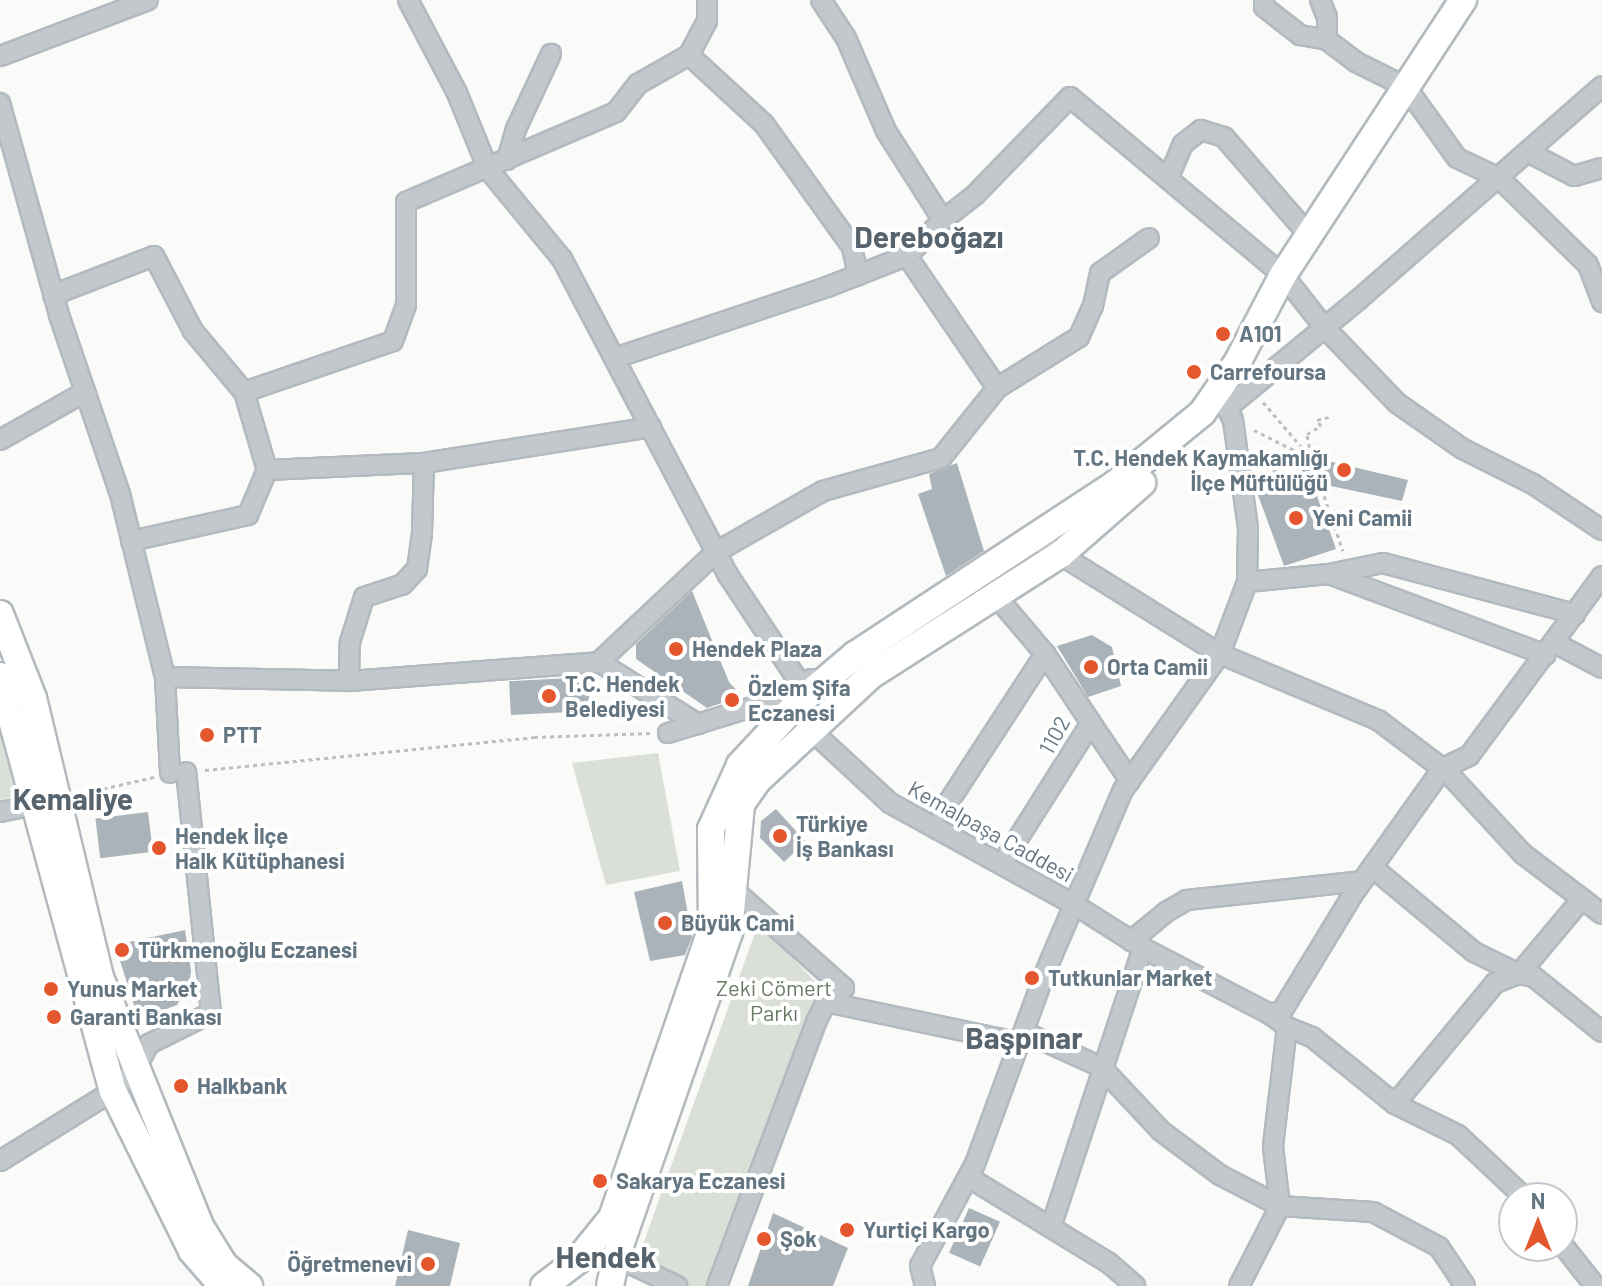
<!DOCTYPE html>
<meta charset="utf-8">
<style>
body{margin:0}
#map{position:relative;width:1602px;height:1286px;overflow:hidden;background:#fafaf8;font-family:Barlow,sans-serif}
div>[style]{position:absolute}
[style*='--x']{left:calc(var(--x)*1px);top:calc(var(--y)*1px);width:calc(var(--w)*1px);rotate:calc(var(--a)*1deg)}
.green>*{inset:0;background:#dadfd7}
.building>*{inset:0;background:#aab3b9;transform-origin:0 0}
.path>*{height:3px;margin-top:-1.5px;transform-origin:0;background:repeating-linear-gradient(90deg,#bbbfc2 0 4px,transparent 0 8px)}
.roads{filter:drop-shadow(2px 0 #b3babf) drop-shadow(-2px 0 #b3babf) drop-shadow(0 2px #b3babf) drop-shadow(0 -2px #b3babf)}
.street>*{height:18px;margin:-9px;padding:0 9px;transform-origin:9px;border-radius:9px;background:#c3c8cc}
.secondary>*{height:26px;margin:-13px;padding:0 13px;transform-origin:13px;border-radius:13px;background:#fff}
.dots>*{width:22px;height:22px;translate:-50% -50%;box-sizing:border-box;border:4px solid #fff;border-radius:50%}
span{translate:-50% -50%;white-space:nowrap;text-align:center;line-height:1.15;-webkit-text-stroke:8px #fff;paint-order:stroke}
.poi-label{font-size:22px;color:#657683;font-weight:700}
.left{translate:0 -50%;text-align:left}
.right{translate:-100% -50%;text-align:right}
.street-label{font-size:22px;color:#657683}
.park-label{font-size:22px;color:#687a64}
.district-label{font-size:30px;color:#57646e;font-weight:700}
.north{position:absolute;left:1498px;top:1182px;width:80px;height:80px;box-sizing:border-box;background:#fff;border:2px solid #c1c8cd;border-radius:50%;rotate:0deg;font-size:22px;font-weight:700;line-height:32px;text-align:center;color:#657683}
.north::after{content:'';display:block;margin:auto;width:28px;height:36px;background:#e4572e;clip-path:polygon(50% 0,100% 100%,50% 72%,0 100%)}
</style>
<div id="map">
<div class="green">
<div style="clip-path:polygon(0 717px,22px 795px,0 800px)"></div>
<div style="clip-path:polygon(658px 753px,680px 871px,606px 885px,572px 763px)"></div>
<div style="clip-path:polygon(759px 922px,821px 988px,708px 1286px,683px 1286px,637px 1261px)"></div>
</div>
<div class="building">
<div style="clip-path:polygon(1328px 461px,1408px 480px,1402px 501px,1312px 482px,1336px 549px,1284px 566px,1255px 487px)"></div>
<div style="clip-path:polygon(957px 463px,984px 551px,946px 576px,918px 494px,932px 489px,929px 474px)"></div>
<div style="clip-path:polygon(692px 591px,729px 682px,742px 696px,707px 708px,636px 659px,636px 644px)"></div>
<div style="clip-path:polygon(1092px 635px,1112px 647px,1121px 686px,1088px 697px,1057px 646px)"></div>
<div style="left:588px;top:677px;width:34px;height:79px;rotate:87deg"></div>
<div style="clip-path:polygon(776px 809px,806px 842px,784px 862px,760px 838px,761px 821px)"></div>
<div style="left:148px;top:812px;width:40px;height:53px;rotate:83deg"></div>
<div style="clip-path:polygon(682px 881px,692px 937px,685px 955px,650px 961px,634px 892px)"></div>
<div style="clip-path:polygon(185px 930px,191px 971px,189px 986px,177px 1005px,147px 1016px,135px 1008px,115px 945px)"></div>
<div style="left:969px;top:1208px;width:34px;height:49px;rotate:24deg"></div>
<div style="clip-path:polygon(773px 1213px,848px 1248px,833px 1286px,748px 1286px)"></div>
<div style="clip-path:polygon(408px 1230px,460px 1243px,450px 1286px,395px 1286px)"></div>
</div>
<div class="path">
<div style="--x:1263;--y:402;--w:74;--a:49.4"></div>
<div style="--x:1311;--y:458;--w:98;--a:71"></div>
<div style="--x:1254;--y:430;--w:60;--a:26.6"></div>
<div style="--x:1311;--y:455;--w:21;--a:-101"></div>
<div style="--x:1307;--y:434;--w:16;--a:-30"></div>
<div style="--x:1321;--y:426;--w:7;--a:-124"></div>
<div style="--x:1317;--y:420;--w:12;--a:-14"></div>
<div style="--x:1258;--y:477;--w:56;--a:-19.7"></div>
<div style="--x:205;--y:770;--w:331;--a:-5.7"></div>
<div style="--x:534;--y:737;--w:118;--a:-1.9"></div>
<div style="--x:80;--y:794;--w:76;--a:-12.9"></div>
</div>
<div class="roads">
<div class="street">
<div style="--x:408;--y:0;--w:105;--a:62.2"></div>
<div style="--x:457;--y:93;--w:82;--a:67.8"></div>
<div style="--x:488;--y:169;--w:117;--a:50.6"></div>
<div style="--x:562;--y:259;--w:357;--a:62.3"></div>
<div style="--x:728;--y:575;--w:132;--a:56.4"></div>
<div style="--x:707;--y:0;--w:21;--a:90"></div>
<div style="--x:707;--y:21;--w:38;--a:118"></div>
<div style="--x:689;--y:55;--w:102;--a:42.6"></div>
<div style="--x:764;--y:124;--w:151;--a:54.4"></div>
<div style="--x:852;--y:247;--w:29;--a:78"></div>
<div style="--x:821;--y:0;--w:45;--a:56.7"></div>
<div style="--x:846;--y:38;--w:101;--a:66.7"></div>
<div style="--x:886;--y:131;--w:106;--a:57.4"></div>
<div style="--x:1264;--y:0;--w:7;--a:90"></div>
<div style="--x:1264;--y:7;--w:46;--a:37.9"></div>
<div style="--x:1300;--y:35;--w:27;--a:10"></div>
<div style="--x:1320;--y:0;--w:18;--a:68"></div>
<div style="--x:1327;--y:17;--w:23;--a:90"></div>
<div style="--x:1327;--y:40;--w:36;--a:37"></div>
<div style="--x:1356;--y:62;--w:56;--a:26.6"></div>
<div style="--x:1406;--y:87;--w:87;--a:54.3"></div>
<div style="--x:1457;--y:158;--w:47;--a:25.5"></div>
<div style="--x:1499;--y:178;--w:124;--a:44.3"></div>
<div style="--x:1588;--y:265;--w:40;--a:69"></div>
<div style="--x:0;--y:56;--w:158;--a:-20.7"></div>
<div style="--x:0;--y:103;--w:220;--a:74.4"></div>
<div style="--x:59;--y:315;--w:189;--a:71.2"></div>
<div style="--x:120;--y:494;--w:188;--a:76.2"></div>
<div style="--x:165;--y:677;--w:96;--a:87"></div>
<div style="--x:1528;--y:152;--w:52;--a:27.6"></div>
<div style="--x:1574;--y:176;--w:29;--a:-16"></div>
<div style="--x:507;--y:160;--w:32;--a:-74"></div>
<div style="--x:516;--y:129;--w:83;--a:-65"></div>
<div style="--x:1168;--y:179;--w:38;--a:-67"></div>
<div style="--x:1183;--y:144;--w:23;--a:-38"></div>
<div style="--x:1201;--y:130;--w:24;--a:17"></div>
<div style="--x:1224;--y:137;--w:130;--a:49.1"></div>
<div style="--x:907;--y:256;--w:160;--a:55.7"></div>
<div style="--x:997;--y:388;--w:97;--a:-31.9"></div>
<div style="--x:1079;--y:337;--w:34;--a:-66"></div>
<div style="--x:1093;--y:306;--w:34;--a:-78"></div>
<div style="--x:1100;--y:273;--w:60;--a:-35.5"></div>
<div style="--x:53;--y:295;--w:108;--a:-21.1"></div>
<div style="--x:154;--y:256;--w:85;--a:62.5"></div>
<div style="--x:193;--y:331;--w:80;--a:50.1"></div>
<div style="--x:244;--y:392;--w:157;--a:-18.9"></div>
<div style="--x:393;--y:341;--w:38;--a:-70"></div>
<div style="--x:406;--y:305;--w:103;--a:-90"></div>
<div style="--x:406;--y:202;--w:228;--a:-23.2"></div>
<div style="--x:616;--y:112;--w:36;--a:-52"></div>
<div style="--x:638;--y:84;--w:59;--a:-29.6"></div>
<div style="--x:615;--y:358;--w:224;--a:-18.5"></div>
<div style="--x:827;--y:287;--w:86;--a:-21.2"></div>
<div style="--x:907;--y:256;--w:51;--a:-45"></div>
<div style="--x:943;--y:220;--w:39;--a:-38"></div>
<div style="--x:974;--y:196;--w:138;--a:-45.9"></div>
<div style="--x:1070;--y:97;--w:278;--a:39.9"></div>
<div style="--x:1283;--y:275;--w:68;--a:51.6"></div>
<div style="--x:1325;--y:328;--w:104;--a:46.2"></div>
<div style="--x:1397;--y:403;--w:80;--a:34.9"></div>
<div style="--x:1463;--y:449;--w:78;--a:26.6"></div>
<div style="--x:1533;--y:484;--w:83;--a:33.7"></div>
<div style="--x:0;--y:440;--w:98;--a:-29.5"></div>
<div style="--x:267;--y:470;--w:157;--a:-2.6"></div>
<div style="--x:424;--y:463;--w:230;--a:-9"></div>
<div style="--x:1035;--y:539;--w:218;--a:31.9"></div>
<div style="--x:1220;--y:654;--w:171;--a:22.7"></div>
<div style="--x:1378;--y:720;--w:86;--a:37"></div>
<div style="--x:1447;--y:772;--w:112;--a:47.2"></div>
<div style="--x:1523;--y:854;--w:99;--a:37.2"></div>
<div style="--x:131;--y:541;--w:120;--a:-12.5"></div>
<div style="--x:248;--y:515;--w:49;--a:-67.1"></div>
<div style="--x:267;--y:470;--w:81;--a:-106.4"></div>
<div style="--x:1332;--y:575;--w:228;--a:20.5"></div>
<div style="--x:1247;--y:582;--w:82;--a:-5.6"></div>
<div style="--x:1329;--y:574;--w:55;--a:-11.5"></div>
<div style="--x:1383;--y:563;--w:199;--a:14.9"></div>
<div style="--x:996;--y:596;--w:76;--a:49.8"></div>
<div style="--x:1045;--y:654;--w:83;--a:56.3"></div>
<div style="--x:1091;--y:723;--w:167;--a:122.3"></div>
<div style="--x:1555;--y:643;--w:53;--a:28"></div>
<div style="--x:599;--y:662;--w:117;--a:32.1"></div>
<div style="--x:165;--y:677;--w:184;--a:1.2"></div>
<div style="--x:349;--y:681;--w:39;--a:-89"></div>
<div style="--x:350;--y:642;--w:47;--a:-72.7"></div>
<div style="--x:364;--y:597;--w:40;--a:-18"></div>
<div style="--x:402;--y:585;--w:22;--a:-47"></div>
<div style="--x:417;--y:569;--w:36;--a:-82"></div>
<div style="--x:422;--y:533;--w:70;--a:-88.4"></div>
<div style="--x:349;--y:681;--w:251;--a:-4.3"></div>
<div style="--x:599;--y:662;--w:161;--a:-43.2"></div>
<div style="--x:716;--y:552;--w:123;--a:-29.7"></div>
<div style="--x:823;--y:491;--w:123;--a:-15.6"></div>
<div style="--x:941;--y:458;--w:90;--a:-51.3"></div>
<div style="--x:1091;--y:723;--w:70;--a:56.1"></div>
<div style="--x:813;--y:732;--w:105;--a:42.7"></div>
<div style="--x:890;--y:803;--w:211;--a:28.9"></div>
<div style="--x:1075;--y:905;--w:80;--a:32.3"></div>
<div style="--x:1143;--y:948;--w:143;--a:27.5"></div>
<div style="--x:1270;--y:1014;--w:21;--a:37"></div>
<div style="--x:1287;--y:1027;--w:121;--a:96.7"></div>
<div style="--x:1273;--y:1147;--w:59;--a:83.2"></div>
<div style="--x:1280;--y:1206;--w:90;--a:117.1"></div>
<div style="--x:668;--y:733;--w:109;--a:-17.1"></div>
<div style="--x:772;--y:701;--w:45;--a:-29.4"></div>
<div style="--x:0;--y:812;--w:45;--a:-11.6"></div>
<div style="--x:942;--y:812;--w:189;--a:-56.9"></div>
<div style="--x:1372;--y:867;--w:133;--a:39.8"></div>
<div style="--x:1474;--y:952;--w:50;--a:26.1"></div>
<div style="--x:1519;--y:974;--w:15;--a:11"></div>
<div style="--x:1534;--y:977;--w:87;--a:39"></div>
<div style="--x:1131;--y:941;--w:45;--a:-39.6"></div>
<div style="--x:1166;--y:912;--w:24;--a:-30"></div>
<div style="--x:1187;--y:900;--w:175;--a:-6.2"></div>
<div style="--x:826;--y:1002;--w:198;--a:11.9"></div>
<div style="--x:1270;--y:1014;--w:12;--a:-14"></div>
<div style="--x:1282;--y:1011;--w:137;--a:-58.7"></div>
<div style="--x:1353;--y:894;--w:155;--a:-54.5"></div>
<div style="--x:1443;--y:768;--w:29;--a:-25"></div>
<div style="--x:1469;--y:756;--w:224;--a:-53.5"></div>
<div style="--x:1287;--y:1027;--w:27;--a:22"></div>
<div style="--x:1312;--y:1037;--w:107;--a:38.9"></div>
<div style="--x:1395;--y:1104;--w:70;--a:26.2"></div>
<div style="--x:1458;--y:1135;--w:92;--a:43.2"></div>
<div style="--x:1024;--y:1032;--w:85;--a:24.4"></div>
<div style="--x:1101;--y:1067;--w:88;--a:46.8"></div>
<div style="--x:1161;--y:1131;--w:74;--a:36.7"></div>
<div style="--x:1220;--y:1175;--w:68;--a:27.3"></div>
<div style="--x:1280;--y:1206;--w:93;--a:3.7"></div>
<div style="--x:1373;--y:1212;--w:75;--a:27.9"></div>
<div style="--x:1439;--y:1247;--w:47;--a:56.3"></div>
<div style="--x:1395;--y:1104;--w:157;--a:-50.4"></div>
<div style="--x:1495;--y:983;--w:26;--a:-21"></div>
<div style="--x:1519;--y:974;--w:98;--a:-50"></div>
<div style="--x:0;--y:1161;--w:133;--a:-31.8"></div>
<div style="--x:113;--y:1091;--w:30;--a:-44"></div>
<div style="--x:135;--y:1070;--w:30;--a:-62"></div>
<div style="--x:149;--y:1044;--w:69;--a:-26.6"></div>
<div style="--x:211;--y:1013;--w:242;--a:-95.9"></div>
<div style="--x:968;--y:1177;--w:165;--a:31.4"></div>
<div style="--x:1109;--y:1263;--w:35;--a:41"></div>
<div style="--x:1051;--y:1227;--w:294;--a:-71.8"></div>
<div style="--x:1562;--y:1244;--w:53;--a:51.8"></div>
<div style="--x:616;--y:1257;--w:68;--a:25.4"></div>
<div style="--x:717;--y:1286;--w:282;--a:-69.4"></div>
<div style="--x:816;--y:1022;--w:22;--a:-63"></div>
<div style="--x:826;--y:1002;--w:23;--a:-38"></div>
<div style="--x:844;--y:988;--w:149;--a:-138.3"></div>
<div style="--x:925;--y:1286;--w:21;--a:-104"></div>
<div style="--x:920;--y:1266;--w:116;--a:-61.7"></div>
<div style="--x:975;--y:1164;--w:201;--a:-69.9"></div>
<div style="--x:1044;--y:975;--w:201;--a:-66.9"></div>
<div style="--x:1123;--y:790;--w:167;--a:-54.5"></div>
<div style="--x:1220;--y:654;--w:77;--a:-69.4"></div>
<div style="--x:1247;--y:582;--w:54;--a:-88.9"></div>
<div style="--x:1248;--y:528;--w:109;--a:-97.9"></div>
<div style="--x:1233;--y:420;--w:13;--a:-117"></div>
<div style="--x:1227;--y:408;--w:171;--a:-39.5"></div>
<div style="--x:1359;--y:299;--w:323;--a:-41.2"></div>
</div>
<div class="secondary">
<div style="--x:0;--y:614;--w:90;--a:68.6"></div>
<div style="--x:33;--y:698;--w:287;--a:76.5"></div>
<div style="--x:100;--y:977;--w:268;--a:68.1"></div>
<div style="--x:200;--y:1226;--w:46;--a:58.4"></div>
<div style="--x:224;--y:1265;--w:33;--a:40"></div>
<div style="--x:0;--y:676;--w:430;--a:74.8"></div>
<div style="--x:113;--y:1091;--w:178;--a:63.7"></div>
<div style="--x:192;--y:1251;--w:44;--a:48.7"></div>
<div style="--x:544;--y:1286;--w:43;--a:-37.4"></div>
<div style="--x:578;--y:1260;--w:54;--a:-51"></div>
<div style="--x:612;--y:1218;--w:308;--a:-71"></div>
<div style="--x:712;--y:927;--w:98;--a:-90.6"></div>
<div style="--x:711;--y:829;--w:70;--a:-65.6"></div>
<div style="--x:740;--y:765;--w:85;--a:-46.9"></div>
<div style="--x:798;--y:703;--w:75;--a:-40.1"></div>
<div style="--x:855;--y:655;--w:310;--a:-33.3"></div>
<div style="--x:1114;--y:485;--w:114;--a:-39.3"></div>
<div style="--x:1202;--y:413;--w:61;--a:-55"></div>
<div style="--x:1237;--y:363;--w:99;--a:-62.4"></div>
<div style="--x:1283;--y:275;--w:329;--a:-56.8"></div>
<div style="--x:610;--y:1286;--w:30;--a:-78"></div>
<div style="--x:616;--y:1257;--w:344;--a:-70.8"></div>
<div style="--x:729;--y:932;--w:129;--a:-84.6"></div>
<div style="--x:741;--y:804;--w:28;--a:-55"></div>
<div style="--x:757;--y:781;--w:156;--a:-42.9"></div>
<div style="--x:871;--y:675;--w:225;--a:-32.5"></div>
<div style="--x:1061;--y:554;--w:108;--a:-41.2"></div>
</div>
</div>
<div class="dots">
<div style="left:1223px;top:334px;background:#e4572e"></div>
<div style="left:1194px;top:372px;background:#e4572e"></div>
<div style="left:1344px;top:470px;background:#e4572e"></div>
<div style="left:1296px;top:518px;background:#e4572e"></div>
<div style="left:676px;top:649px;background:#e4572e"></div>
<div style="left:1091px;top:667px;background:#e4572e"></div>
<div style="left:549px;top:696px;background:#e4572e"></div>
<div style="left:732px;top:700px;background:#e4572e"></div>
<div style="left:207px;top:735px;background:#e4572e"></div>
<div style="left:780px;top:836px;background:#e4572e"></div>
<div style="left:159px;top:848px;background:#e4572e"></div>
<div style="left:665px;top:923px;background:#e4572e"></div>
<div style="left:122px;top:950px;background:#e4572e"></div>
<div style="left:1032px;top:978px;background:#e4572e"></div>
<div style="left:51px;top:989px;background:#e4572e"></div>
<div style="left:54px;top:1017px;background:#e4572e"></div>
<div style="left:181px;top:1086px;background:#e4572e"></div>
<div style="left:600px;top:1181px;background:#e4572e"></div>
<div style="left:847px;top:1230px;background:#e4572e"></div>
<div style="left:764px;top:1239px;background:#e4572e"></div>
<div style="left:428px;top:1264px;background:#e4572e"></div>
</div>
<div class="poi-label">
<span class="left" style="left:1239px;top:334px">A101</span>
<span class="left" style="left:1210px;top:372px">Carrefoursa</span>
<span class="right" style="left:1328px;top:470px">T.C. Hendek Kaymakamlığı<br>İlçe Müftülüğü</span>
<span class="left" style="left:1312px;top:518px">Yeni Camii</span>
<span class="left" style="left:692px;top:649px">Hendek Plaza</span>
<span class="left" style="left:1107px;top:667px">Orta Camii</span>
<span class="left" style="left:565px;top:696px">T.C. Hendek<br>Belediyesi</span>
<span class="left" style="left:748px;top:700px">Özlem Şifa<br>Eczanesi</span>
<span class="left" style="left:223px;top:735px">PTT</span>
<span class="left" style="left:796px;top:836px">Türkiye<br>İş Bankası</span>
<span class="left" style="left:175px;top:848px">Hendek İlçe<br>Halk Kütüphanesi</span>
<span class="left" style="left:681px;top:923px">Büyük Cami</span>
<span class="left" style="left:138px;top:950px">Türkmenoğlu Eczanesi</span>
<span class="left" style="left:1048px;top:978px">Tutkunlar Market</span>
<span class="left" style="left:67px;top:989px">Yunus Market</span>
<span class="left" style="left:70px;top:1017px">Garanti Bankası</span>
<span class="left" style="left:197px;top:1086px">Halkbank</span>
<span class="left" style="left:616px;top:1181px">Sakarya Eczanesi</span>
<span class="left" style="left:863px;top:1230px">Yurtiçi Kargo</span>
<span class="left" style="left:780px;top:1239px">Şok</span>
<span class="right" style="left:412px;top:1264px">Öğretmenevi</span>
</div>
<div class="street-label">
<span style="left:1054px;top:735px;rotate:-61deg">1102</span>
<span style="left:991px;top:831px;rotate:29deg">Kemalpaşa Caddesi</span>
</div>
<div class="park-label">
<span style="left:774px;top:1000px">Zeki Cömert<br>Parkı</span>
</div>
<div class="district-label">
<span style="left:929px;top:236px">Dereboğazı</span>
<span style="left:73px;top:798px">Kemaliye</span>
<span style="left:1024px;top:1037px">Başpınar</span>
<span style="left:606px;top:1256px">Hendek</span>
</div>
<div class="north">N</div>
</div>
